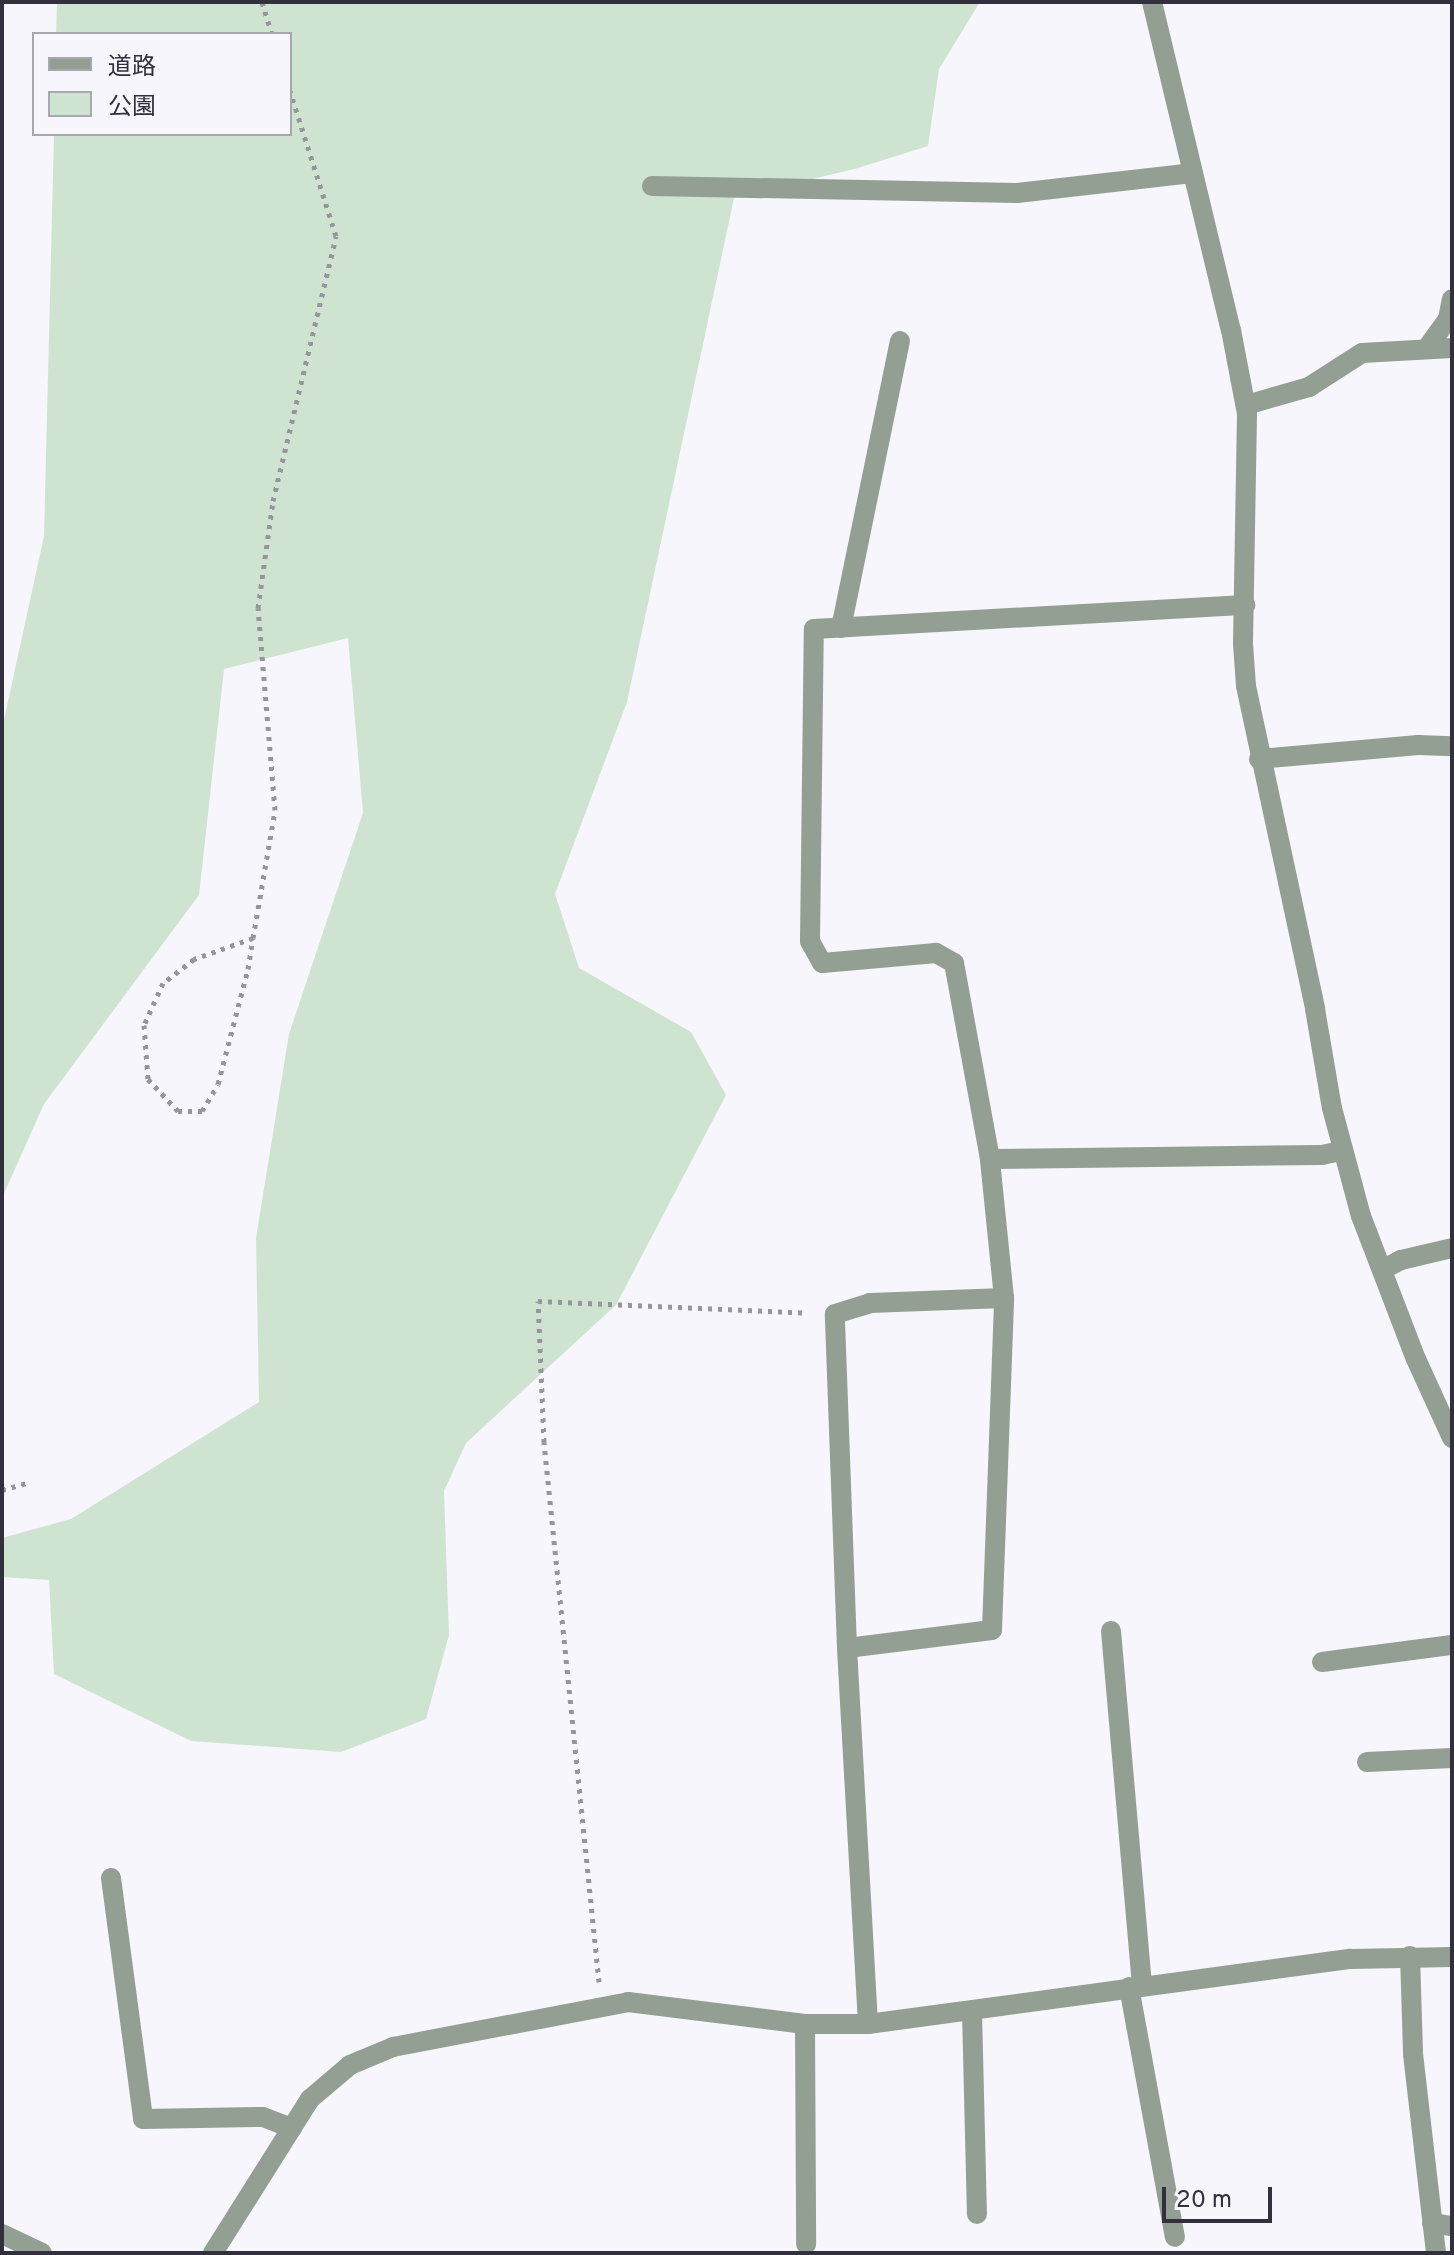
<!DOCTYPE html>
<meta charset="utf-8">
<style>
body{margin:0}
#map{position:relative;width:1454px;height:2255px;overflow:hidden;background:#f6f6fc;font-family:Overpass,"Noto Sans JP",sans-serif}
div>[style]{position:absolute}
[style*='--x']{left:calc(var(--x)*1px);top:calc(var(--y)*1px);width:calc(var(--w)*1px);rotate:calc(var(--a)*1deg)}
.green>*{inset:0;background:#cfe4d0}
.path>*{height:5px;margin-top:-2.5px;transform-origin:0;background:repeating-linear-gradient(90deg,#95959e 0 4px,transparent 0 10px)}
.minor>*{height:20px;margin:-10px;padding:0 10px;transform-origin:10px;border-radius:10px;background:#929f92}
span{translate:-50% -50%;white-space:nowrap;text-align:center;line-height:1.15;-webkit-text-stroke:8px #f6f6fc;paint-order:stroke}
.frame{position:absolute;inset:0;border:4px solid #31303c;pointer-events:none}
.legend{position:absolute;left:32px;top:32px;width:260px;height:104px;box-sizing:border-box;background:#f6f6fc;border:2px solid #a7a7af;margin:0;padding:10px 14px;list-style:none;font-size:24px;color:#31303c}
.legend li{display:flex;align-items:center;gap:16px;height:40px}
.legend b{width:40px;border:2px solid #a7a7af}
.scale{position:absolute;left:1162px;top:2187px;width:110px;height:36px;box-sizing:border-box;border:4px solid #31303c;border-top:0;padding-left:10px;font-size:24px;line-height:28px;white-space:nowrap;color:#31303c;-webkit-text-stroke:6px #f6f6fc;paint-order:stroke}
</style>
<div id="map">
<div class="green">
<div style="clip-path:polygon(57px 2px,980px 2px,939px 69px,928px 146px,858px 168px,734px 198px,627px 702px,555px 894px,579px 968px,691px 1032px,726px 1095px,616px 1305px,466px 1443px,444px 1491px,449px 1635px,426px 1719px,341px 1752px,191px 1741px,54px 1674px,49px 1580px,2px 1577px,2px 1538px,71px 1519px,259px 1402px,256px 1238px,289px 1034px,363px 813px,348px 638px,224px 669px,199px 895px,44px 1104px,2px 1198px,2px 729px,44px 536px,54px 134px,290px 134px,290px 34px,56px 34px)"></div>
</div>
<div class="path">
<div style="--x:262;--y:2;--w:34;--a:73"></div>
<div style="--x:253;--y:938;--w:63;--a:160.4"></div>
<div style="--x:194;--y:959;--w:39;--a:142"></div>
<div style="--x:163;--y:983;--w:46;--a:114.3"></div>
<div style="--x:144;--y:1025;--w:54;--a:85.8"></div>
<div style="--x:148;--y:1079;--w:44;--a:46.8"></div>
<div style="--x:178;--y:1111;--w:24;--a:0"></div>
<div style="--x:202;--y:1111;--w:31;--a:-59"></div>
<div style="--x:218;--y:1084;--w:119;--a:-75.4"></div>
<div style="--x:248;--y:969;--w:31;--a:-81"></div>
<div style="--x:253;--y:938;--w:130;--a:-80.2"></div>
<div style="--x:275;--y:810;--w:203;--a:-94.8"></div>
<div style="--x:258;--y:608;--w:108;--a:-82"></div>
<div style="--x:273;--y:501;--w:272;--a:-76.6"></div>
<div style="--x:336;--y:236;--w:152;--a:-107.6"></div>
<div style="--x:2;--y:1490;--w:26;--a:-16"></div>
<div style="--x:599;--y:1982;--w:543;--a:-95.82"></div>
<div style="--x:544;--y:1442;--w:141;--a:-92.4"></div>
<div style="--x:538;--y:1301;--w:270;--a:2.5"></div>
</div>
<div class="minor">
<div style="--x:1152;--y:2;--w:337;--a:76.5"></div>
<div style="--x:1231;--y:330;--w:86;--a:79.2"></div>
<div style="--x:1247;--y:414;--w:230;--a:91"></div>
<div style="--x:1243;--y:644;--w:42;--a:85.9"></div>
<div style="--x:1246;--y:686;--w:330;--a:77.9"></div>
<div style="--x:1315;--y:1009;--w:100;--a:80.3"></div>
<div style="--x:1332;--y:1108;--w:112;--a:75"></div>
<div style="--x:1361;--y:1216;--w:153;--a:69"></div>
<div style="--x:1416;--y:1359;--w:87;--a:65.5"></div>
<div style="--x:652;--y:186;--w:365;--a:1.1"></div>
<div style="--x:1017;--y:193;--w:176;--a:-6.5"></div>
<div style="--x:1427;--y:348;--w:36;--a:-54"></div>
<div style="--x:1448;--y:319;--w:20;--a:-79"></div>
<div style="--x:1246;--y:405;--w:66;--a:-15.9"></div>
<div style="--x:1309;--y:387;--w:63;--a:-32.7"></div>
<div style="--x:1362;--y:353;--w:90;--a:-3.2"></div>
<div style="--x:841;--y:628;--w:293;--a:-78.4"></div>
<div style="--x:1259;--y:759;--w:160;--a:-5"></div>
<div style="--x:1418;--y:745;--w:34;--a:2"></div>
<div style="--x:990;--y:1159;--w:332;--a:-0.7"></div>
<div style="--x:1322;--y:1155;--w:19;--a:-12"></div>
<div style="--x:1382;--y:1270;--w:21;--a:-28"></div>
<div style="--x:1401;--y:1260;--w:52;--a:-13.2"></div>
<div style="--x:1111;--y:1631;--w:356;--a:85"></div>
<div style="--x:847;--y:1648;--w:146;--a:-7.1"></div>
<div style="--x:992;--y:1630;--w:332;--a:-87.9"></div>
<div style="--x:1322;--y:1662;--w:131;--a:-7.5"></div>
<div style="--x:1367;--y:1762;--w:85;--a:-2.7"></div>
<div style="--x:111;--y:1878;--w:243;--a:82.4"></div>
<div style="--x:143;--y:2119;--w:120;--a:-1"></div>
<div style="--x:263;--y:2117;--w:31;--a:21"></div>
<div style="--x:1410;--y:1956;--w:98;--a:88.2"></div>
<div style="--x:1413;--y:2054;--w:200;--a:83.4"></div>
<div style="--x:1129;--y:1987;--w:254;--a:79.6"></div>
<div style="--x:972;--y:2012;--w:202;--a:88.6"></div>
<div style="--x:805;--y:2024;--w:220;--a:89.7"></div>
<div style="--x:868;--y:2024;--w:377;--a:-93.2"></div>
<div style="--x:847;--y:1648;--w:334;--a:-92.1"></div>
<div style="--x:835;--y:1314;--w:37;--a:-17"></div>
<div style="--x:870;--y:1303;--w:134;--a:-2.1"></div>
<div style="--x:1004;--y:1298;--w:140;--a:-95.8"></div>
<div style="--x:990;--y:1159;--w:199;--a:-100.4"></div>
<div style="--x:954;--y:963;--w:21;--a:-151"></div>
<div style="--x:936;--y:953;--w:114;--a:175"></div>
<div style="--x:822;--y:963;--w:25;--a:-119"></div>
<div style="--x:810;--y:941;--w:312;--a:-89.3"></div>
<div style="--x:814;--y:629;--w:432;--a:-3.2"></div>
<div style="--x:1432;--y:2223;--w:20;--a:9"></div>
<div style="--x:2;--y:2234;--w:44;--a:25.4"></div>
<div style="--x:213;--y:2253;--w:182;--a:-57.8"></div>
<div style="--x:310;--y:2099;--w:52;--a:-40.4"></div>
<div style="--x:350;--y:2065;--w:47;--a:-22.7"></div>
<div style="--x:393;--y:2047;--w:239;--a:-10.8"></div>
<div style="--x:628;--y:2002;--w:178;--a:7.1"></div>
<div style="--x:805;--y:2024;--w:63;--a:0"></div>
<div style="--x:868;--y:2024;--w:487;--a:-7.7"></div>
<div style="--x:1351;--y:1959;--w:101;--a:-1.1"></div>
</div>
<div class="frame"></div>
<ul class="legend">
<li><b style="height:10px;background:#929f92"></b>道路</li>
<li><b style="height:22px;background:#cfe4d0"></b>公園</li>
</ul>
<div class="scale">20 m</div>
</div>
